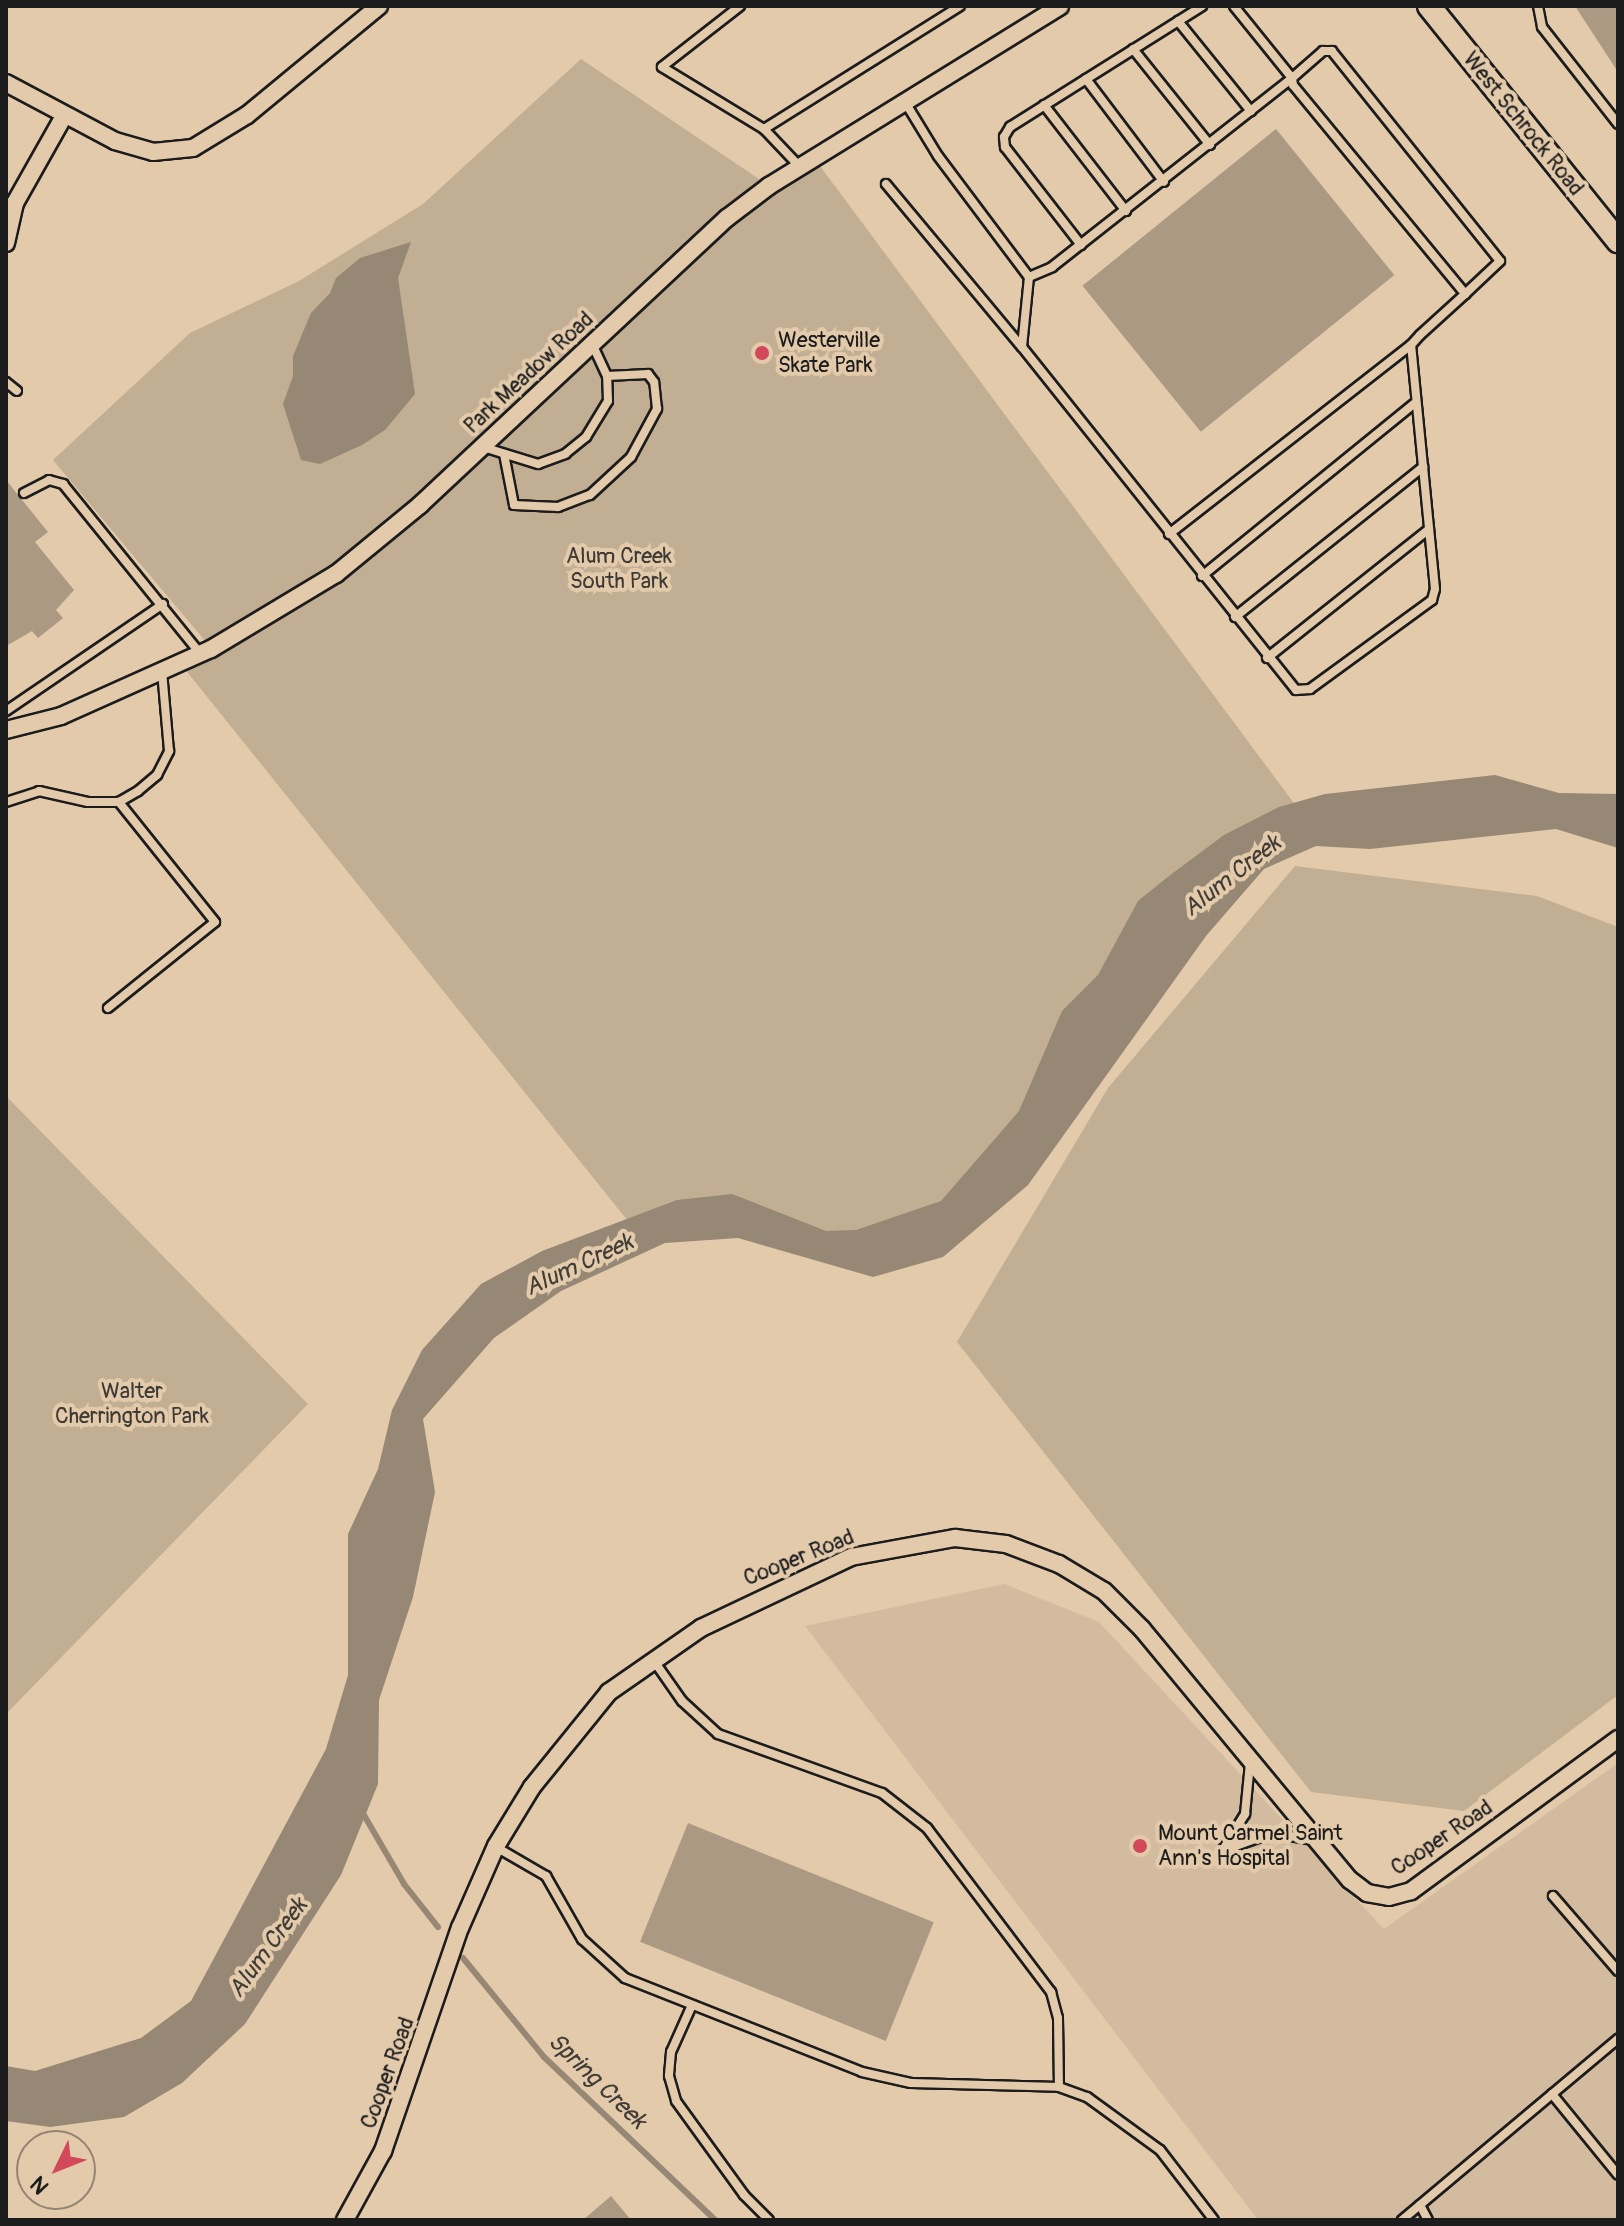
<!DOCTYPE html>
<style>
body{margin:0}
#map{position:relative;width:1624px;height:2226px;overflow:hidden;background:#e2caab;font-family:Pangolin,sans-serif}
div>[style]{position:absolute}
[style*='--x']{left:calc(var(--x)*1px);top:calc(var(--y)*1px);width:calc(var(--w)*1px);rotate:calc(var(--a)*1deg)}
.built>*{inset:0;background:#d2bb9f}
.green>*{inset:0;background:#c1ae93}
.water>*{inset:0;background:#968874}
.stream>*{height:6px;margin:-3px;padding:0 3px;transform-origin:3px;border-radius:3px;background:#968874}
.building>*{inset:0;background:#ab9983;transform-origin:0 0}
.roads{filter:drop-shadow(2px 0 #1c1c1c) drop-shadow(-2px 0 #1c1c1c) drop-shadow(0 2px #1c1c1c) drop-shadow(0 -2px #1c1c1c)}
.lane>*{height:8px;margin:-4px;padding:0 4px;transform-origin:4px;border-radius:4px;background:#e2caab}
.street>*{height:16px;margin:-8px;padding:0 8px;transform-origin:8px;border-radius:8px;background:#e2caab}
.secondary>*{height:22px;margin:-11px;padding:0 11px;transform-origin:11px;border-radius:11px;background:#e2caab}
.dots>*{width:22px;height:22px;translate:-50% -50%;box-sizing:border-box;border:4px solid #e2caab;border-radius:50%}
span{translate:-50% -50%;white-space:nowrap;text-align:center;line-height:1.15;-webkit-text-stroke:8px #e2caab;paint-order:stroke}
.street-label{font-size:22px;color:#1c1c1c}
.poi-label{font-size:22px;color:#1c1c1c}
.left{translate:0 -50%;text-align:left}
.park-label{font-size:22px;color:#3d3934}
.water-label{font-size:24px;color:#413c36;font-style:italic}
.frame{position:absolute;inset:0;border:8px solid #1c1c1c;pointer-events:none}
.north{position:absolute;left:16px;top:2130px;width:80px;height:80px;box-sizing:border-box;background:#e2caab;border:2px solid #938472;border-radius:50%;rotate:227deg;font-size:22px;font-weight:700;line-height:32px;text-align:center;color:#1c1c1c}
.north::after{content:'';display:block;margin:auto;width:28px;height:36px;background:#d1495b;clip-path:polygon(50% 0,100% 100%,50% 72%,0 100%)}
</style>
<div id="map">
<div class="built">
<div style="clip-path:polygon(1004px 1584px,1099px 1622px,1384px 1929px,1618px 1763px,1618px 2220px,1258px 2220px,805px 1626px)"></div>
</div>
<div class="green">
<div style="clip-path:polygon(581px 59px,769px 186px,814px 158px,1305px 818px,949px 1221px,850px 1257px,730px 1220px,640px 1236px,180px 663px,211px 648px,53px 460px,190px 333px,299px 281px,423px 204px)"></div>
<div style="clip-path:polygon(1295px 866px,1537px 896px,1618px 927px,1618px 1695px,1464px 1811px,1311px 1792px,957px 1342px,1108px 1088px)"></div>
<div style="clip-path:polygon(6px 1096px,308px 1404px,6px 1714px)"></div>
</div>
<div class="water">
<div style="clip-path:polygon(411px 242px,398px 278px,415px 394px,385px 430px,362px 445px,320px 464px,301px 460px,283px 404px,293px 376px,293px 356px,311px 313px,330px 293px,336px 278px,360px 258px)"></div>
<div style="clip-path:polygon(1495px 775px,1559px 793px,1618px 794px,1618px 848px,1556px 829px,1370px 849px,1316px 846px,1264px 869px,1206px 936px,1028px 1185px,943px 1257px,873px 1277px,738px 1238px,665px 1243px,561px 1291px,494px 1338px,423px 1419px,435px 1492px,413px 1597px,379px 1700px,378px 1784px,341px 1875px,245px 2024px,182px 2083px,124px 2117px,50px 2127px,6px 2121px,6px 2066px,35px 2071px,141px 2038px,191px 2001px,326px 1749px,348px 1675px,348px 1534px,378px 1469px,392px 1410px,422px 1350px,481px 1284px,542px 1251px,677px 1200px,732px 1194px,826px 1231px,856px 1230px,941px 1201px,1019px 1111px,1062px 1011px,1098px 975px,1138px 901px,1169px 876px,1224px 835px,1279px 807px,1325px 794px)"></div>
</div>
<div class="stream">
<div style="--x:361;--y:1810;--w:86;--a:59.8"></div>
<div style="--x:404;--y:1884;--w:55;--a:51.7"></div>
<div style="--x:463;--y:1958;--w:128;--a:50.7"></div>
<div style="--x:544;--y:2057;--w:236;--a:43.6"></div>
</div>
<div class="building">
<div style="clip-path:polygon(1575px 6px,1618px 6px,1618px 72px)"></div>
<div style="left:1276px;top:129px;width:188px;height:249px;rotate:51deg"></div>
<div style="clip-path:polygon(6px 480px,48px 532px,35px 542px,74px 590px,56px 610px,63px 618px,38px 638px,32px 631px,8px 645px)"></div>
<div style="left:688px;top:1823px;width:265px;height:128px;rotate:22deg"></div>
<div style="clip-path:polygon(611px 2196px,631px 2220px,583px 2220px)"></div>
</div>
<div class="roads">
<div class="lane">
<div style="--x:740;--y:6;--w:99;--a:142"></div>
<div style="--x:662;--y:67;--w:119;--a:31.3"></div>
<div style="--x:764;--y:129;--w:52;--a:46.5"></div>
<div style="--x:1538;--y:6;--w:21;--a:79"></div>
<div style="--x:1542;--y:27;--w:123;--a:51.9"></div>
<div style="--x:1178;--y:21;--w:116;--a:51"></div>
<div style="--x:1133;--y:49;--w:123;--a:51.3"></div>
<div style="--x:1086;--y:79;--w:129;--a:52.9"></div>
<div style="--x:905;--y:102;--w:63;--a:58.6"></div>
<div style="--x:938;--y:156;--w:151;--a:53.1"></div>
<div style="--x:1029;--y:277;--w:70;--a:95.7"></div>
<div style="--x:1022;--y:347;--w:439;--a:51.4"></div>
<div style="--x:1296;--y:690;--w:14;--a:-4"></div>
<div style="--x:1310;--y:689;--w:151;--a:-36.1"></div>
<div style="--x:1432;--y:600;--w:11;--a:-75"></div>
<div style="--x:1435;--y:589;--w:245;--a:-95.6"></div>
<div style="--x:1411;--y:345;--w:13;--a:-48"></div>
<div style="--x:1420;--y:335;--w:61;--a:-42.3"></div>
<div style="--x:1465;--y:294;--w:48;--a:-43.3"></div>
<div style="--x:1500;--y:261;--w:269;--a:-128.7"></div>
<div style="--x:1332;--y:51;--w:9;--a:180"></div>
<div style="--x:1323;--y:51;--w:41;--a:138.9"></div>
<div style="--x:1292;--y:78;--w:7;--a:82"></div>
<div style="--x:1293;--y:85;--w:271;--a:50.5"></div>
<div style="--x:1044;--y:105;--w:134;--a:52.3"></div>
<div style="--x:764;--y:129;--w:231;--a:-32.1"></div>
<div style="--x:886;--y:184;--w:212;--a:50.2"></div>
<div style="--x:1081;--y:245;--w:124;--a:-127.8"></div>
<div style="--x:1005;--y:147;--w:10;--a:-96"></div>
<div style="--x:1004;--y:137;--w:12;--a:-59"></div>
<div style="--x:1010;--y:127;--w:227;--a:-32.2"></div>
<div style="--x:1029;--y:277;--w:25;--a:-23"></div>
<div style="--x:1052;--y:267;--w:305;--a:-38.2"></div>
<div style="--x:1292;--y:78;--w:92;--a:-128.9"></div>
<div style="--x:6;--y:382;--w:14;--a:39"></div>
<div style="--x:483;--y:447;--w:58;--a:17.2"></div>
<div style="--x:538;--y:464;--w:29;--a:-20"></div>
<div style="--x:565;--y:454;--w:27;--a:-39"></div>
<div style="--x:586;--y:437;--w:42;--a:-58.6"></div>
<div style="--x:608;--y:401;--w:25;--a:-92"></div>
<div style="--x:607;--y:376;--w:35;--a:-115"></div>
<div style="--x:504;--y:454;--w:52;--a:78.9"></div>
<div style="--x:514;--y:505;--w:44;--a:2.6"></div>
<div style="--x:558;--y:507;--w:34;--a:-21"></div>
<div style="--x:590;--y:495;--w:56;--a:-42.8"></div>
<div style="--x:631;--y:457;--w:55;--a:-61.6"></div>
<div style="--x:657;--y:409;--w:27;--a:-96"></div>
<div style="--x:654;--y:382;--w:10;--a:-127"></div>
<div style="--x:648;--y:374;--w:41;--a:177.2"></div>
<div style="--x:24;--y:493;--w:28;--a:-27"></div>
<div style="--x:49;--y:480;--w:15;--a:16"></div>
<div style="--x:63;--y:484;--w:218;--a:51"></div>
<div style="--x:1169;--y:534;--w:307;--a:-38"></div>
<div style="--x:1202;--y:576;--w:273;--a:-39.1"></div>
<div style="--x:1235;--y:617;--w:241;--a:-38.6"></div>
<div style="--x:1267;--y:658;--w:207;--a:-38.5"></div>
<div style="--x:6;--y:711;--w:190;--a:-34.3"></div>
<div style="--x:6;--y:802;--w:35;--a:-18"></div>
<div style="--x:39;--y:791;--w:50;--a:12.7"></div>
<div style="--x:88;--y:802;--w:31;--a:0"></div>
<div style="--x:119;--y:802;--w:22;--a:-30"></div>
<div style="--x:138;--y:791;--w:25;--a:-40"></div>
<div style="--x:157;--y:775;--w:27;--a:-63"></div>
<div style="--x:169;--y:751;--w:80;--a:-95"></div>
<div style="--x:108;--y:1008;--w:137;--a:-38.8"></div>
<div style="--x:215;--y:922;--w:154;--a:-128.7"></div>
<div style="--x:654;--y:1661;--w:49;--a:55"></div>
<div style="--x:682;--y:1701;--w:49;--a:42.5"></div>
<div style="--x:718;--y:1734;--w:174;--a:19.8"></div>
<div style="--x:882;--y:1793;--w:57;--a:37.9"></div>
<div style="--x:927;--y:1828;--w:206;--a:52.9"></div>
<div style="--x:1051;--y:1992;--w:27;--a:75"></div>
<div style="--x:1058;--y:2018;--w:69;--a:89.2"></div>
<div style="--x:496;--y:1847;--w:58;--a:30.1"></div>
<div style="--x:546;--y:1876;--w:73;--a:60.3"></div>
<div style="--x:582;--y:1939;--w:58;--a:42.2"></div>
<div style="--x:625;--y:1978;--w:255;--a:21.6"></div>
<div style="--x:862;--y:2072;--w:50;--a:12.7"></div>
<div style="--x:911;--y:2083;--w:148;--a:1.5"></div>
<div style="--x:1059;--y:2087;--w:30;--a:20"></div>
<div style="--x:1087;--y:2097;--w:90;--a:36"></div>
<div style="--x:1160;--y:2150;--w:88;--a:52.4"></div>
<div style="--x:1222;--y:1851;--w:53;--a:-19.8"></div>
<div style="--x:1272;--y:1833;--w:42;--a:9.7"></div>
<div style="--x:1222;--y:1851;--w:44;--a:-58.1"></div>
<div style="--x:1245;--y:1814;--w:51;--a:-84.4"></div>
<div style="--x:1553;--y:1896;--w:99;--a:49.1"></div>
<div style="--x:692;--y:2005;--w:51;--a:114.1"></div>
<div style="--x:671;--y:2052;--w:24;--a:95"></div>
<div style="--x:669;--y:2076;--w:26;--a:74"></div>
<div style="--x:676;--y:2101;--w:116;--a:54.1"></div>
<div style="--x:744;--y:2195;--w:35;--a:45"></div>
<div style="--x:1552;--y:2094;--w:104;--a:50.8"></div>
<div style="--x:1420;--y:2205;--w:17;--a:62"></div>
<div style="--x:1402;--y:2220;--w:282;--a:-40"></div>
</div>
<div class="street">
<div style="--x:6;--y:83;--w:123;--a:28"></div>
<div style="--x:115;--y:141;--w:40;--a:16"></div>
<div style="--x:153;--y:152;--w:40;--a:-5.7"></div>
<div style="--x:193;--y:148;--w:63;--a:-31.4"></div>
<div style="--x:247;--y:115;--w:171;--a:-39.5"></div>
<div style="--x:6;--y:243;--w:41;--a:-77.3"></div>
<div style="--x:15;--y:203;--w:100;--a:-60.6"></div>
<div style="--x:6;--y:730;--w:57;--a:-14.3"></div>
<div style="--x:61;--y:716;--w:164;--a:-24.1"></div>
<div style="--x:211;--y:649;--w:146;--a:-31"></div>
<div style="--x:336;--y:574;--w:109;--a:-39.4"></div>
<div style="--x:420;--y:505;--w:420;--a:-43.1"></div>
<div style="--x:727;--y:218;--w:53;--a:-37.3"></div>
<div style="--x:769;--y:186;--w:342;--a:-31.7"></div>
<div style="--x:345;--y:2220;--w:79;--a:-61.2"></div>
<div style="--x:383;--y:2151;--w:236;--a:-71"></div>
<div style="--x:460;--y:1928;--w:90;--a:-66.3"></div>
<div style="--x:496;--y:1846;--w:69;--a:-58.6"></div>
<div style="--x:532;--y:1787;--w:122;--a:-51"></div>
<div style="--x:609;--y:1692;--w:112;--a:-34.8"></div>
<div style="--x:701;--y:1628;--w:166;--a:-25.3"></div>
<div style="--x:851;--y:1557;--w:106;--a:-10.4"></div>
<div style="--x:955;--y:1538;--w:51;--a:6.7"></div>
<div style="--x:1006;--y:1544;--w:57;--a:20.7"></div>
<div style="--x:1059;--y:1564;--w:52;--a:31"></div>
<div style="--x:1104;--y:1591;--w:54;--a:45"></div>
<div style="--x:1142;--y:1629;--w:326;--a:50.4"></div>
<div style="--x:1350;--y:1880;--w:21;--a:37"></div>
<div style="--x:1367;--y:1893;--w:22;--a:10"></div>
<div style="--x:1389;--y:1897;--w:23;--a:-15"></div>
<div style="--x:1411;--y:1891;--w:257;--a:-36.3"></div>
</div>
<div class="secondary">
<div style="--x:1429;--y:6;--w:302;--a:51.2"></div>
</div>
</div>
<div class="dots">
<div style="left:762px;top:353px;background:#d1495b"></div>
<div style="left:1140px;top:1846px;background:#d1495b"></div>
</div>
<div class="street-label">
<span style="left:1523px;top:124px;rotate:51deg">West Schrock Road</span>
<span style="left:529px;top:373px;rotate:-43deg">Park Meadow Road</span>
<span style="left:799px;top:1558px;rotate:-22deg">Cooper Road</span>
<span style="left:1442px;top:1838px;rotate:-34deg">Cooper Road</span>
<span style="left:388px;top:2073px;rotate:-70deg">Cooper Road</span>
</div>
<div class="poi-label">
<span class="left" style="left:778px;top:353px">Westerville<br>Skate Park</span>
<span class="left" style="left:1158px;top:1846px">Mount Carmel Saint<br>Ann's Hospital</span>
</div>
<div class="park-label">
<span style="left:619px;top:569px">Alum Creek<br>South Park</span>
<span style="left:132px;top:1404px">Walter<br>Cherrington Park</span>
</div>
<div class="water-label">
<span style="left:1232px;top:876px;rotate:-38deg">Alum Creek</span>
<span style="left:579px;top:1265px;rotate:-25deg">Alum Creek</span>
<span style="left:268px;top:1948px;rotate:-54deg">Alum Creek</span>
<span style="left:597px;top:2081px;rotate:44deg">Spring Creek</span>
</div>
<div class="frame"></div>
<div class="north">N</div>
</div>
